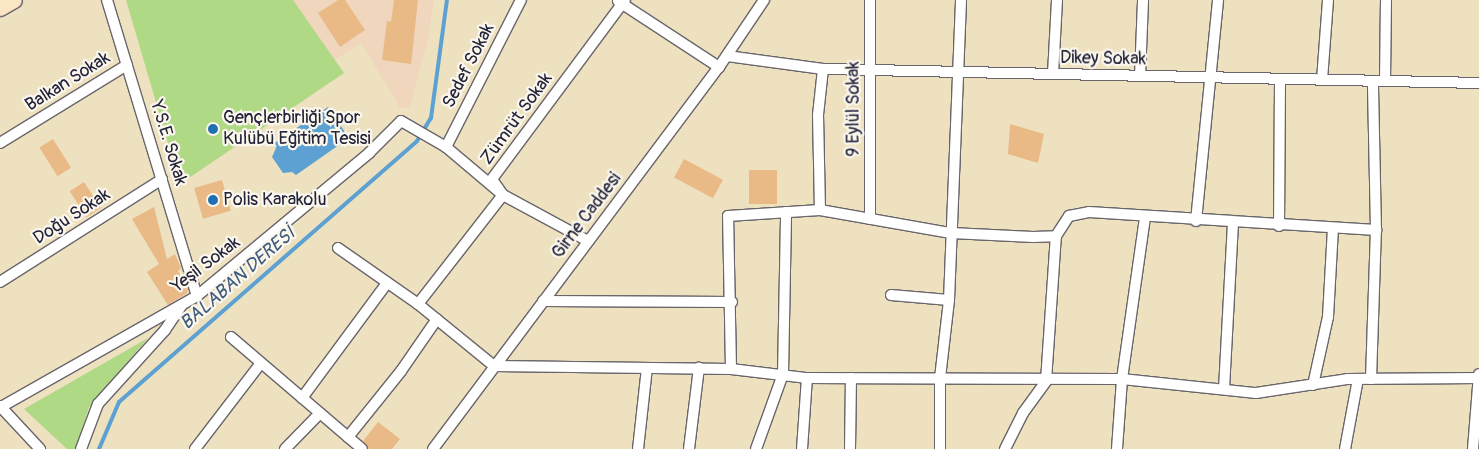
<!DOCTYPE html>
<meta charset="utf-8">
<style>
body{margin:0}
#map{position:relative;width:1479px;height:449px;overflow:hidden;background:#eee1c0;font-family:Pangolin,sans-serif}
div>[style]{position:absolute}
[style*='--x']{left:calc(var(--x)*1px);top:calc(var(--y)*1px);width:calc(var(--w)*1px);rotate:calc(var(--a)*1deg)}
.built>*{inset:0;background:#efd6bc}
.green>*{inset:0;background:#afd984}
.water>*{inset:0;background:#5ca1d1}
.stream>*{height:4px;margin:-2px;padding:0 2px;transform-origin:2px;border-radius:2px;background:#5ca1d1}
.building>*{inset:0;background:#e9b986;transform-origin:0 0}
.roads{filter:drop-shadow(1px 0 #69656a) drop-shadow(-1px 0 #69656a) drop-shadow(0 1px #69656a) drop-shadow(0 -1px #69656a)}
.street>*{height:10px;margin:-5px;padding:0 5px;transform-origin:5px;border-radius:5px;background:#fff}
.secondary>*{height:15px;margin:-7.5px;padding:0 7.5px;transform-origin:7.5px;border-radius:7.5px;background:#fbe6c4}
.dots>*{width:14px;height:14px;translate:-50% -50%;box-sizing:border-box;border:2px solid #fbf7ec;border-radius:50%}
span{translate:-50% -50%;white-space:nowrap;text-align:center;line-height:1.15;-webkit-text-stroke:4.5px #fbf7ec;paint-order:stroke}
.street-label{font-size:18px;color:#22223b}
.poi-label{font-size:18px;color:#22223b}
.left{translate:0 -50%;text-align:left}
.water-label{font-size:19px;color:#3c5b7e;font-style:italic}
</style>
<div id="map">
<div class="built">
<div style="clip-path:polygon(293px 0,434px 0,428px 39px,410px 107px,400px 108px,361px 43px,333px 61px)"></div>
</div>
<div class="green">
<div style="clip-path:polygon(126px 0,293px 0,344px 73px,180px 184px)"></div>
<div style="clip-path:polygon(148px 338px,89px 407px,76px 449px,67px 449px,24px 409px)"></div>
</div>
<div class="water">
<div style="clip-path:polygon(328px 107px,349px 138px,296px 175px,292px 172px,283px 173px,272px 157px,276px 148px,274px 143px)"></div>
</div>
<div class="stream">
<div style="--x:99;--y:449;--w:51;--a:-66.9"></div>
<div style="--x:119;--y:402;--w:396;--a:-41.2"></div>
<div style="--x:417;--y:141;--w:27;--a:-59"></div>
<div style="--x:431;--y:118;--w:119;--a:-82.3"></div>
</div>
<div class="building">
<div style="clip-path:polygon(338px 0,345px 0,365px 30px,340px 47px,318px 13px)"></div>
<div style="clip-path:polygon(394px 0,418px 0,411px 64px,382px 60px,387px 21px,391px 22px)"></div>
<div style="clip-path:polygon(1010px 124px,1044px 134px,1038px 163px,1008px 154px)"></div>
<div style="left:53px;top:139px;width:34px;height:16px;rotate:58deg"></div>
<div style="left:684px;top:159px;width:44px;height:21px;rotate:28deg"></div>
<div style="left:749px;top:170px;width:28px;height:34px"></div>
<div style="left:222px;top:180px;width:32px;height:29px;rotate:74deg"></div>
<div style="left:84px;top:182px;width:31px;height:17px;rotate:57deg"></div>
<div style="clip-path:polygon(154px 207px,167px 259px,175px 254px,181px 268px,178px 271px,188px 289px,187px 293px,168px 305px,147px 272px,159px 264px,132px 219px)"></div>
<div style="clip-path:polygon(378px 422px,400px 439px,392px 449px,369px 449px,363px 441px)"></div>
</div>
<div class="roads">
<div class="street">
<div style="--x:107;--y:0;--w:309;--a:73.1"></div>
<div style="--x:870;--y:0;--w:219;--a:90"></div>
<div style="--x:618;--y:1;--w:121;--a:33.2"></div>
<div style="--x:727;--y:56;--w:97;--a:7.7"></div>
<div style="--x:823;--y:69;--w:656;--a:1.22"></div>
<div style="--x:1053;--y:74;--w:74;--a:-86.9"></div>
<div style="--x:1140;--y:76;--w:76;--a:-87.7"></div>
<div style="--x:1322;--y:80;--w:80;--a:-85.7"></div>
<div style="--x:1385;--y:81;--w:81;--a:-89.3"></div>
<div style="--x:0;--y:143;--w:149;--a:-31.6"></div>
<div style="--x:446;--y:147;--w:165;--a:-63"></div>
<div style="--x:820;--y:210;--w:95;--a:-91.2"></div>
<div style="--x:818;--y:115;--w:46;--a:-83.8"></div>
<div style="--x:1196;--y:221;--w:222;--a:-84.3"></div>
<div style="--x:1279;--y:226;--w:147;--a:-89.6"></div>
<div style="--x:338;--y:248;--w:98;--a:35"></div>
<div style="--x:418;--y:304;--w:98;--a:39.2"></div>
<div style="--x:494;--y:366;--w:237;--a:0.7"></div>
<div style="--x:731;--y:369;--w:77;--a:6.8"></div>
<div style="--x:807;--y:378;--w:315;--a:0.2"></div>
<div style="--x:1122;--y:379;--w:135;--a:6"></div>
<div style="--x:1256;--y:393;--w:92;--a:-8.7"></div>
<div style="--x:1347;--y:379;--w:132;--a:-0.4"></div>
<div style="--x:0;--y:282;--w:192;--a:-32.4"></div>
<div style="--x:891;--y:295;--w:58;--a:4.9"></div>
<div style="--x:543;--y:301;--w:189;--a:0.3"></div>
<div style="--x:418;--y:304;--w:138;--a:-52.1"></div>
<div style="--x:503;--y:195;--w:19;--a:-125"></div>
<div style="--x:492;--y:179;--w:223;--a:-53.4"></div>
<div style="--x:231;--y:337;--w:172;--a:40.5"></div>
<div style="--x:731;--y:369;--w:153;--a:-91.1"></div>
<div style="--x:728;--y:216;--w:92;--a:-3.7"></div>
<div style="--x:820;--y:210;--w:133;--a:10"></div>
<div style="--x:951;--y:233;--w:82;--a:2.8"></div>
<div style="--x:1033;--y:237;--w:23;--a:-2"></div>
<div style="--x:1056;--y:236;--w:24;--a:-57"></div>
<div style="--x:1069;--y:216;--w:20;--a:-11"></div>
<div style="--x:1089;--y:212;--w:288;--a:3.6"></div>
<div style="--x:1371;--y:379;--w:149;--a:-88.1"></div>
<div style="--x:1376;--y:230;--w:149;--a:-91.2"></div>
<div style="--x:1313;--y:385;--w:70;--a:-77.6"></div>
<div style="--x:1328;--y:317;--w:89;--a:-86.8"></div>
<div style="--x:1224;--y:389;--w:166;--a:-86.9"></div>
<div style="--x:302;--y:398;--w:143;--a:-53.5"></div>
<div style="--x:0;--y:406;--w:59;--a:47.1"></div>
<div style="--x:1;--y:407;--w:225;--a:-29.5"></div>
<div style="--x:197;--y:296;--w:224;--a:-39.7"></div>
<div style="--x:369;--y:153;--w:45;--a:-45"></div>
<div style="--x:401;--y:121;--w:52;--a:30"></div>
<div style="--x:446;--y:147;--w:75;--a:40.1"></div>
<div style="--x:503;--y:195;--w:97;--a:28.4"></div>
<div style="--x:348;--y:437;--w:85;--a:-51.2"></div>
<div style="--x:401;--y:371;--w:63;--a:-55.3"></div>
<div style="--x:81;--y:449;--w:48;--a:-69.3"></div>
<div style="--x:98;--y:404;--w:100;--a:-47.8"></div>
<div style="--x:165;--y:330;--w:29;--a:-56"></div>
<div style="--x:195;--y:449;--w:108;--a:-52.5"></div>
<div style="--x:285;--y:449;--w:50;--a:-45.8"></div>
<div style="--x:433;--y:449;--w:477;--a:-53.2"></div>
<div style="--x:719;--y:67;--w:81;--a:-56.1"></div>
<div style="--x:638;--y:449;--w:81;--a:-83.7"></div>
<div style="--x:689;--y:449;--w:82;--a:-83"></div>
<div style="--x:756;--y:449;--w:80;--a:-70.2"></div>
<div style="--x:783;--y:374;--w:162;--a:-88.9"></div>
<div style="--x:802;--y:449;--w:71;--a:-86"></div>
<div style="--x:850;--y:449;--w:71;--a:-89.2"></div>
<div style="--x:940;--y:449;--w:71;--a:-90"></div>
<div style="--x:940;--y:378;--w:79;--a:-83.4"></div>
<div style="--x:949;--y:300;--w:300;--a:-87.7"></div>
<div style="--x:1005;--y:449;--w:40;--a:-63.4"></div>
<div style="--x:1023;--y:413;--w:39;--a:-54"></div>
<div style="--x:1046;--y:381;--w:145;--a:-86.1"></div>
<div style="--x:1117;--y:449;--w:70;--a:-85.9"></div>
<div style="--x:1122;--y:379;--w:164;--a:-81.9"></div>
<div style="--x:1345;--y:449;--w:71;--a:-79.5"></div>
<div style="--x:1473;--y:449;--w:75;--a:-85.4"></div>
</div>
<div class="secondary">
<div style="--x:0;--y:8;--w:16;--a:-30"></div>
</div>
</div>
<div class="dots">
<div style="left:213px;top:129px;background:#1f6fb2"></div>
<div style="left:213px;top:200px;background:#1f6fb2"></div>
</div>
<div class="street-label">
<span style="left:1103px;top:59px;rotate:1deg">Dikey Sokak</span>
<span style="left:469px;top:66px;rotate:-63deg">Sedef Sokak</span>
<span style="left:68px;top:82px;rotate:-32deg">Balkan Sokak</span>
<span style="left:854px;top:109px;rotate:-90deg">9 Eylül Sokak</span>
<span style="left:517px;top:119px;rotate:-54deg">Zümrüt Sokak</span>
<span style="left:168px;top:143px;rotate:73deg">Y.S.E. Sokak</span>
<span style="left:587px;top:216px;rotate:-53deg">Girne Caddesi</span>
<span style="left:72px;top:217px;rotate:-33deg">Doğu Sokak</span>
<span style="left:206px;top:265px;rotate:-37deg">Yeşil Sokak</span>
</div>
<div class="poi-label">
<span class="left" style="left:223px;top:129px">Gençlerbirliği Spor<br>Kulübü Eğitim Tesisi</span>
<span class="left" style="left:223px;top:200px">Polis Karakolu</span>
</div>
<div class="water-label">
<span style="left:238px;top:279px;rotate:-41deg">BALABAN DERESİ</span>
</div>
</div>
